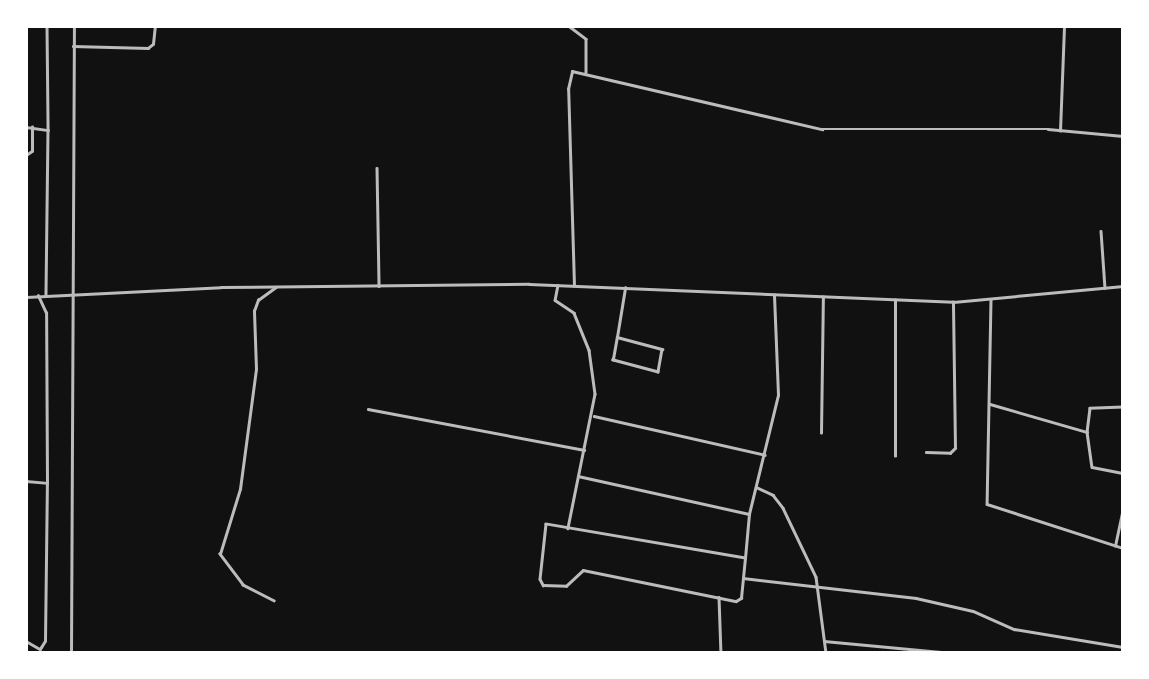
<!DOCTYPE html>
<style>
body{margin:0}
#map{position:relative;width:1149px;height:679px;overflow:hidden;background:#111;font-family:"Alegreya Sans",sans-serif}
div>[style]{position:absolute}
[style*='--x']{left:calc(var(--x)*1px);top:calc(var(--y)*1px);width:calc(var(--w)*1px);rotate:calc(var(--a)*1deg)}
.minor>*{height:2.5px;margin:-1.25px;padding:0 1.25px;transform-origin:1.25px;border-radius:1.25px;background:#bcbcbc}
.tertiary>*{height:3px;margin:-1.5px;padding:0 1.5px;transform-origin:1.5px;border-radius:1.5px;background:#bcbcbc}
span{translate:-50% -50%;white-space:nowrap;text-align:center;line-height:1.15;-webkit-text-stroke:4px #fff;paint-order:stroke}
.frame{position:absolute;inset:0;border:28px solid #fff;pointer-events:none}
</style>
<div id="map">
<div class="minor">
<div style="--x:47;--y:26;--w:104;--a:89.4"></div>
<div style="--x:569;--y:26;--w:21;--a:37"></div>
<div style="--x:586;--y:39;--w:33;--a:90"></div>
<div style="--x:73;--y:46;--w:75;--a:1.5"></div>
<div style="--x:148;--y:48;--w:6;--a:-39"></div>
<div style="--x:153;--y:44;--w:18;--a:-84"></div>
<div style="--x:26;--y:127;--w:22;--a:8"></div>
<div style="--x:48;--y:130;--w:166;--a:90.7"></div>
<div style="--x:1060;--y:131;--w:105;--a:-87.8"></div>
<div style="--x:26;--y:155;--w:7;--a:-34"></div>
<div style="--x:32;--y:151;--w:24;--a:-90"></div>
<div style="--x:377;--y:168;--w:118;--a:89"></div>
<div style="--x:1101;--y:231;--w:57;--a:86"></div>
<div style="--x:558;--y:285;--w:15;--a:101"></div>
<div style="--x:555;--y:300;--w:23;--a:34"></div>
<div style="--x:574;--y:313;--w:40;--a:68"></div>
<div style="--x:589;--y:350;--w:44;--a:82.2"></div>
<div style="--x:595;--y:394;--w:137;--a:101.4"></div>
<div style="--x:574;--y:286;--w:197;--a:-91.7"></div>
<div style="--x:568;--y:89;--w:18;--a:-77"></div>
<div style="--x:572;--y:71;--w:257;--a:13.1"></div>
<div style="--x:822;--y:129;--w:226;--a:0"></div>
<div style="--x:1048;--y:129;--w:75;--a:5.3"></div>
<div style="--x:991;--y:300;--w:204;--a:91.1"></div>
<div style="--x:987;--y:504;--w:143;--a:17.9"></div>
<div style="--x:617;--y:337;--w:47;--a:14.9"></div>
<div style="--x:662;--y:349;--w:23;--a:100"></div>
<div style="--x:658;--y:372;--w:47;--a:-165.1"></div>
<div style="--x:613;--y:360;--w:1;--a:-90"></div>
<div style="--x:613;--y:359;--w:22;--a:-80"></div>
<div style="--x:617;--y:337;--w:50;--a:-80.7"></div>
<div style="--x:990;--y:404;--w:101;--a:16.1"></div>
<div style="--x:1123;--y:407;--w:33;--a:178"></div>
<div style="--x:1090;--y:408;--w:24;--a:97"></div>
<div style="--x:1087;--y:432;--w:35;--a:82"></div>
<div style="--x:1092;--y:467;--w:32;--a:11"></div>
<div style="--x:368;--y:409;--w:220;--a:10.7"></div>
<div style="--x:594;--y:416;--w:175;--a:12.8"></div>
<div style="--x:821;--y:433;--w:136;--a:-89.2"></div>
<div style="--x:926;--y:452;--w:24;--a:2"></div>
<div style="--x:950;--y:453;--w:7;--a:-45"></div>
<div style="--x:955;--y:448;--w:146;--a:-90.8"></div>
<div style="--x:895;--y:456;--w:156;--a:-90"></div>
<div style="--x:578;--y:476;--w:175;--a:12.5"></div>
<div style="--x:26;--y:481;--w:21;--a:5"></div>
<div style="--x:47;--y:483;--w:170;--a:-90.3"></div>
<div style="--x:46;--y:313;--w:19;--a:-115"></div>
<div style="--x:756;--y:487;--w:19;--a:25"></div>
<div style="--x:773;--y:495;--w:16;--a:52"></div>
<div style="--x:783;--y:508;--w:76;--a:64.4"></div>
<div style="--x:816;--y:577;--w:77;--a:82.5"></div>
<div style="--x:1115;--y:546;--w:38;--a:-78"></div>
<div style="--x:745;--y:558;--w:202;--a:-170.3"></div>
<div style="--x:546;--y:524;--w:55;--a:96.2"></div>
<div style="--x:540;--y:579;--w:7;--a:63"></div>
<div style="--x:543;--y:585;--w:23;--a:2"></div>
<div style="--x:566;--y:586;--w:23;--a:-43"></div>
<div style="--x:583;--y:570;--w:156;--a:11.5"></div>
<div style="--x:736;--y:601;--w:6;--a:-31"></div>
<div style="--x:741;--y:598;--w:40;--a:-84.3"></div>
<div style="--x:745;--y:558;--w:44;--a:-84.8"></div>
<div style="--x:749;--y:514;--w:122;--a:-76.3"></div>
<div style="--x:778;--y:395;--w:100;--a:-92.3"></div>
<div style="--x:743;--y:578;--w:174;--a:6.6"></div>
<div style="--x:916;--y:598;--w:58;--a:12.8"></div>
<div style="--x:973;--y:611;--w:45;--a:23.7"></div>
<div style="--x:1014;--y:629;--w:110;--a:9.4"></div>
<div style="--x:719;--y:597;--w:56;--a:88"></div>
<div style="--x:274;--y:601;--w:35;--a:-153"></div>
<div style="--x:243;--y:585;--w:39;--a:-127"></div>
<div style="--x:220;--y:554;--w:68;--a:-72.9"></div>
<div style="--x:240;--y:489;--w:121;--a:-82.4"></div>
<div style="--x:256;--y:369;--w:58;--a:-92"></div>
<div style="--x:254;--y:311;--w:12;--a:-70"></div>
<div style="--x:258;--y:300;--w:22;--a:-36"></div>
<div style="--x:26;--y:641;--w:16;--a:30"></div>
<div style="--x:40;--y:649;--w:9;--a:-58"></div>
<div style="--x:45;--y:641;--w:158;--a:-89.3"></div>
<div style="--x:824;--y:641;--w:128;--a:5.4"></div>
<div style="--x:71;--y:653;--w:627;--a:-89.73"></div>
</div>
<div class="tertiary">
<div style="--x:26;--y:297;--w:195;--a:-2.9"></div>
<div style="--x:221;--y:287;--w:308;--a:-0.6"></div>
<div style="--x:529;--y:284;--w:424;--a:2.4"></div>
<div style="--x:953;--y:302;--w:171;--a:-5.4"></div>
</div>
<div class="frame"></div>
</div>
